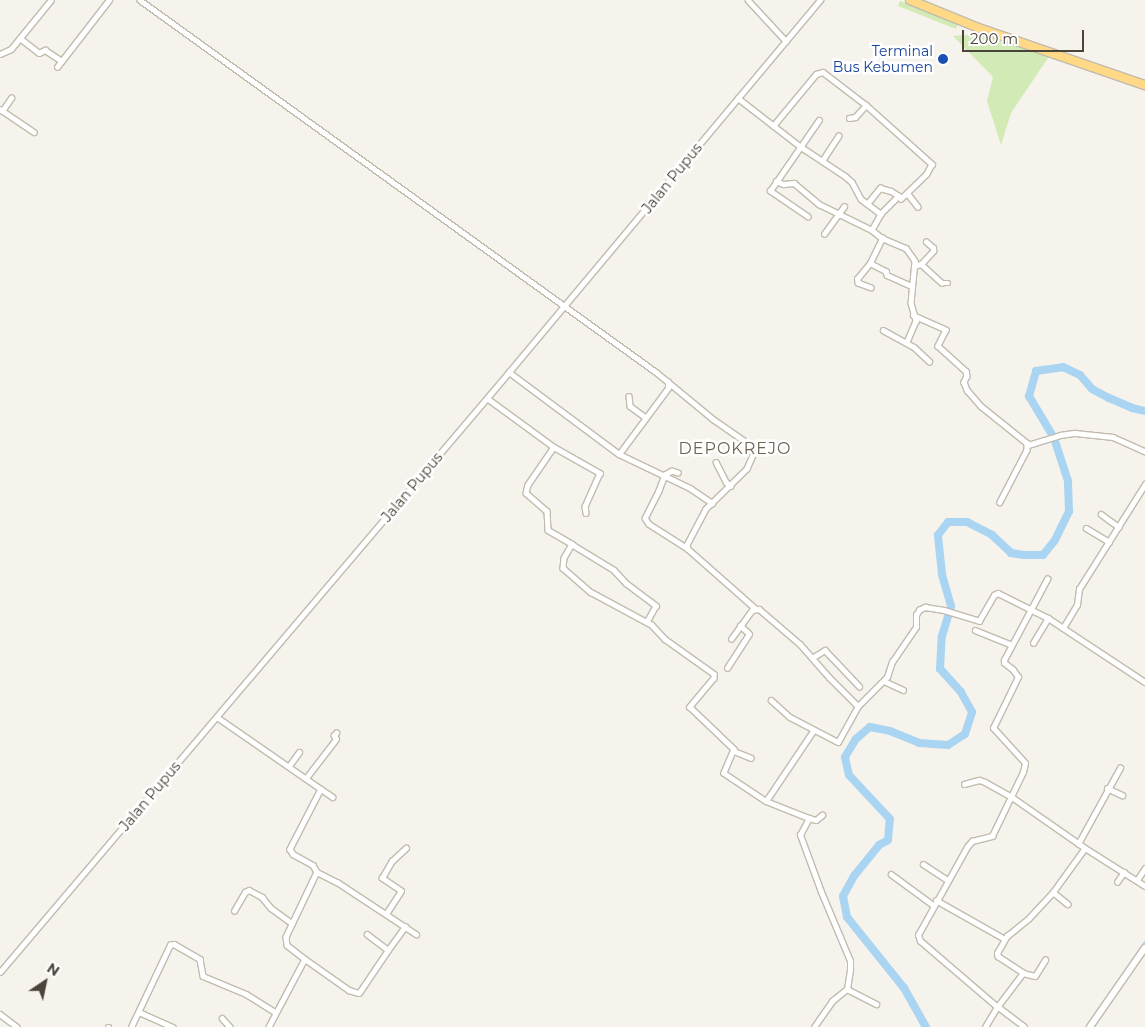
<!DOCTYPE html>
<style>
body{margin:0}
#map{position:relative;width:1145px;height:1027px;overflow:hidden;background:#f6f3ec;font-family:Montserrat,sans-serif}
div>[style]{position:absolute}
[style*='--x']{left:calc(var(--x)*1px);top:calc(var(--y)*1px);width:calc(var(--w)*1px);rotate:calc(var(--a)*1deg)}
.green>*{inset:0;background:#d2eab5}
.stream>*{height:1px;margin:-0.5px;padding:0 0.5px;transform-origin:0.5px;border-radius:0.5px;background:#a9d4f2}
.river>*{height:8px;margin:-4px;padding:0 4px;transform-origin:4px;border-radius:4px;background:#a9d4f2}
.roads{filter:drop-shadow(1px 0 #c2bbae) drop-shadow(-1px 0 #c2bbae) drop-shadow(0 1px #c2bbae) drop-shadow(0 -1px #c2bbae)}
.minor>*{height:4.5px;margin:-2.25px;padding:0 2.25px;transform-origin:2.25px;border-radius:2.25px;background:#fff}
.tertiary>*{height:5.5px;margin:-2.75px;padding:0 2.75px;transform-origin:2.75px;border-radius:2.75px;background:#fff}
.trunk>*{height:8px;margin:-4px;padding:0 4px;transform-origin:4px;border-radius:4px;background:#ffd985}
.dots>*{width:14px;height:14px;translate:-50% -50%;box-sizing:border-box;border:2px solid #fff;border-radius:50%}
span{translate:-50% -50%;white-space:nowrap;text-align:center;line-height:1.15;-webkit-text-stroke:5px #fff;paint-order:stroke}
.transit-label{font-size:14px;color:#164399}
.right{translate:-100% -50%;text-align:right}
.street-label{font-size:14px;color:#4b4439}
.quarter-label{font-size:16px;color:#6e6250;letter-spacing:1px}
.north{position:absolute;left:20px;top:957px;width:50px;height:50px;-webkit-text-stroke:4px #fff;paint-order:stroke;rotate:34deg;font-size:14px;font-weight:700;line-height:20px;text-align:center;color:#4b4439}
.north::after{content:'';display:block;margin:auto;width:18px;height:22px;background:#4b4439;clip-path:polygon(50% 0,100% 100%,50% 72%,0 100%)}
.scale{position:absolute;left:962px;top:30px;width:122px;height:22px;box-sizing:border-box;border:2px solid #4b4439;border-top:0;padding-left:6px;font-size:15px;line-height:18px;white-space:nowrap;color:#4b4439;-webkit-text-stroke:4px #fff;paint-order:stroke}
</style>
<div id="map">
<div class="green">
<div style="clip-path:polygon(900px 1px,958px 23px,956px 29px,898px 6px)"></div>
<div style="clip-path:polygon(996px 32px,1052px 52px,1011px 113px,1001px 145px,987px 101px,993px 77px,953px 36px)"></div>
</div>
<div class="stream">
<div style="--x:1085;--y:1027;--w:106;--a:-55.4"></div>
</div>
<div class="river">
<div style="--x:926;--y:1027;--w:45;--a:-119.4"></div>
<div style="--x:904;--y:988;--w:91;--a:-128.8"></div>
<div style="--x:847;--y:917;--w:21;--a:-101"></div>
<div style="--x:843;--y:896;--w:23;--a:-61"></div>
<div style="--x:854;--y:876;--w:40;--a:-51"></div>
<div style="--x:879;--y:845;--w:10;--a:-29"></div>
<div style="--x:888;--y:840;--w:21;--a:-85"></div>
<div style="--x:890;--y:819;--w:60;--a:-133"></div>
<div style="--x:849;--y:775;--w:18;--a:-103"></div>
<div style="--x:845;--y:757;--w:21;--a:-59"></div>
<div style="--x:856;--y:739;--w:18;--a:-41"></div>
<div style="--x:870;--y:727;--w:20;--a:11"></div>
<div style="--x:890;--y:731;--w:31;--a:22"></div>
<div style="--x:919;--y:743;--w:29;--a:4"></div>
<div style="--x:948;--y:745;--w:20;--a:-33"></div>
<div style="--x:965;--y:734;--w:23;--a:-72"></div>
<div style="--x:972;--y:712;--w:23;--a:-119"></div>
<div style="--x:961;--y:692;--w:31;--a:-132"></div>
<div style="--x:940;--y:669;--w:33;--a:-87"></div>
<div style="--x:942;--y:636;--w:31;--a:-73"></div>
<div style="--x:951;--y:606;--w:33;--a:-106"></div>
<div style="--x:942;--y:574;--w:39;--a:-96"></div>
<div style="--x:938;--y:535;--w:16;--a:-52"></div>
<div style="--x:948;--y:522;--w:19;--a:0"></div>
<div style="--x:967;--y:522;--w:28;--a:27"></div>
<div style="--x:992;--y:535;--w:26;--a:43"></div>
<div style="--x:1011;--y:553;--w:13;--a:9"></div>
<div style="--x:1024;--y:555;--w:19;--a:0"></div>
<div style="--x:1043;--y:555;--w:19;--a:-51"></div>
<div style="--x:1055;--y:540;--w:32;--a:-64"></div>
<div style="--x:1069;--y:511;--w:30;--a:-92"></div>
<div style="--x:1068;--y:481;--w:45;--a:-108"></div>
<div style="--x:1054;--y:438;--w:49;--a:-120.8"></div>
<div style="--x:1029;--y:396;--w:26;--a:-74"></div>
<div style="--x:1036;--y:371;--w:27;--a:-8"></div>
<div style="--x:1063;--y:367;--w:19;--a:25"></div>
<div style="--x:1080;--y:375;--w:18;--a:49"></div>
<div style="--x:1092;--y:389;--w:19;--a:28"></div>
<div style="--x:1109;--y:398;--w:25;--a:23"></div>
<div style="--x:1132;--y:408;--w:13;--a:13"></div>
</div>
<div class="roads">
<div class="minor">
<div style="--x:140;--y:0;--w:636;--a:35.79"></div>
<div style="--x:656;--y:372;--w:74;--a:39.5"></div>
<div style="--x:713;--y:419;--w:44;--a:34.8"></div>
<div style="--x:749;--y:444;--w:10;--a:61"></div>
<div style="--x:754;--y:453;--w:17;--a:114"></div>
<div style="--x:747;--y:469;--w:57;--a:135.7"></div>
<div style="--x:706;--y:509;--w:41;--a:117.8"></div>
<div style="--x:687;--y:545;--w:4;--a:76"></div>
<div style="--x:688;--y:549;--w:89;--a:41.4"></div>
<div style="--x:748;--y:0;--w:56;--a:47.2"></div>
<div style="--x:20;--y:38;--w:24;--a:38"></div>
<div style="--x:39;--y:53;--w:7;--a:-27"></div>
<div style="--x:45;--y:50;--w:20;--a:33"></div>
<div style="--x:0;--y:54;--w:12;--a:-24"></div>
<div style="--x:11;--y:49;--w:63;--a:-50.8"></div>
<div style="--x:57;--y:67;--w:85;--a:-52.2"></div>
<div style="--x:738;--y:98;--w:80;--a:37.9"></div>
<div style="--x:801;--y:147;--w:53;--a:33.4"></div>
<div style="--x:845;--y:176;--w:9;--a:41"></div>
<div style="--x:852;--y:182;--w:19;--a:62"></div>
<div style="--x:861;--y:199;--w:25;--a:37"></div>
<div style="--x:0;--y:109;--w:41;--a:34.1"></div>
<div style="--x:2;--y:111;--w:16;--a:-55"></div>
<div style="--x:849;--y:118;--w:6;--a:-9"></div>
<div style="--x:855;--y:117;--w:16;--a:-47"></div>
<div style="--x:773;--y:126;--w:67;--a:-50.4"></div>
<div style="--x:816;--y:74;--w:7;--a:-16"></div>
<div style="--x:823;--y:72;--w:54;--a:37.5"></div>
<div style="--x:866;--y:105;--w:89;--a:41.8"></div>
<div style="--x:932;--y:164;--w:11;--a:117"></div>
<div style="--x:927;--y:174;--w:36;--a:136"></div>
<div style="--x:822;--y:161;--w:30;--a:-57"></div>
<div style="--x:776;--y:181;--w:8;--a:23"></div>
<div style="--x:783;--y:184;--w:11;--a:-5"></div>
<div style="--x:794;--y:183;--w:33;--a:40"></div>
<div style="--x:819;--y:204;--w:59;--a:26.1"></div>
<div style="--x:908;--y:194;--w:16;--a:52"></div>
<div style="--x:867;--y:204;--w:21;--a:-51"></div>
<div style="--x:880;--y:188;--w:11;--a:15"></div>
<div style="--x:891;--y:191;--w:9;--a:32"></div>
<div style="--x:899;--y:196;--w:25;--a:135"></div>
<div style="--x:881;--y:214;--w:18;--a:119"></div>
<div style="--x:872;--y:230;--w:13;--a:39"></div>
<div style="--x:882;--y:238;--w:26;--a:23"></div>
<div style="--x:906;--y:248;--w:16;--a:55"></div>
<div style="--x:915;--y:261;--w:42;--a:95.4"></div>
<div style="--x:911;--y:303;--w:19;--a:74"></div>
<div style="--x:916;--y:321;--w:23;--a:113"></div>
<div style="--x:808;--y:217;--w:46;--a:-145.6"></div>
<div style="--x:770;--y:191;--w:86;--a:-55.4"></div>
<div style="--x:824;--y:234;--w:34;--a:-54"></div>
<div style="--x:870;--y:263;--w:18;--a:27"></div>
<div style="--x:886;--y:271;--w:4;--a:76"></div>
<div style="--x:887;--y:275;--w:27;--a:24"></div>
<div style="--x:921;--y:264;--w:28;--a:42"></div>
<div style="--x:942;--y:283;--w:6;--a:0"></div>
<div style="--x:915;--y:266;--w:6;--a:-18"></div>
<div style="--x:921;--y:264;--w:18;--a:-47"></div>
<div style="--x:933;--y:251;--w:3;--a:-90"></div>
<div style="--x:933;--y:248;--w:9;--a:-139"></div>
<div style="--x:871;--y:288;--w:14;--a:-159"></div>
<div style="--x:858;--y:283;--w:4;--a:-104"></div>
<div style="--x:857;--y:279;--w:21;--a:-51"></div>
<div style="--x:870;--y:263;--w:28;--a:-64"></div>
<div style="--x:913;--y:315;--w:36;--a:24"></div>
<div style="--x:946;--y:330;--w:18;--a:117"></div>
<div style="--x:938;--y:346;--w:38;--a:42"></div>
<div style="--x:966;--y:371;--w:5;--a:79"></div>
<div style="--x:967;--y:376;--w:7;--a:117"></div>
<div style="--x:964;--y:382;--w:9;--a:69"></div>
<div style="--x:967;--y:390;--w:21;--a:49"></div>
<div style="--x:981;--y:406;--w:59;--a:38.8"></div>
<div style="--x:1027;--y:443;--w:7;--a:90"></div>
<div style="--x:1027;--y:450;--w:59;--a:117.4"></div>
<div style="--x:883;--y:330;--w:35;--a:29"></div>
<div style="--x:914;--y:347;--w:21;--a:43"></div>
<div style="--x:509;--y:372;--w:137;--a:36.7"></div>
<div style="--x:619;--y:454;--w:79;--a:25.6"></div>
<div style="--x:690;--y:488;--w:27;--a:34"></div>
<div style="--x:629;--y:396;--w:10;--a:84"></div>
<div style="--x:630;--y:406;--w:19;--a:36"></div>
<div style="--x:487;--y:398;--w:83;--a:36.2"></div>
<div style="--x:554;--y:447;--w:53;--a:29.5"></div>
<div style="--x:600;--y:473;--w:36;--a:114"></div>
<div style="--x:585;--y:506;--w:7;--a:82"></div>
<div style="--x:1028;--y:445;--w:34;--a:-17"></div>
<div style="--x:1060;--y:435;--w:15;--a:-8"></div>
<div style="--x:1075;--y:433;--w:38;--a:6"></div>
<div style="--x:1113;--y:437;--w:35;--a:24"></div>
<div style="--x:554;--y:447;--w:46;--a:124.4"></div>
<div style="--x:528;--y:485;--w:8;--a:104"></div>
<div style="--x:526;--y:493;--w:28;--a:41"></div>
<div style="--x:547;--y:511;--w:19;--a:87"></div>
<div style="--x:548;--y:530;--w:28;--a:30"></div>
<div style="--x:572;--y:544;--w:16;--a:120"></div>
<div style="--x:564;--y:558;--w:10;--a:96"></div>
<div style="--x:563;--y:568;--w:37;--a:41"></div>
<div style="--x:591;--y:592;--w:69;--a:28.4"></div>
<div style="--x:652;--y:625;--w:19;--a:47"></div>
<div style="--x:665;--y:639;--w:60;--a:35.5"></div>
<div style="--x:714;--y:674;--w:4;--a:90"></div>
<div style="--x:714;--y:678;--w:38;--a:130"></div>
<div style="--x:690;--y:707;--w:61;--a:43.7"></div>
<div style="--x:734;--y:749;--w:26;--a:113"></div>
<div style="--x:724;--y:773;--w:50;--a:33.7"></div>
<div style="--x:766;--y:801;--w:46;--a:21.6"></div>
<div style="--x:619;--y:454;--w:82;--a:-53.4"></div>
<div style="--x:668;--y:388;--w:6;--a:-90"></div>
<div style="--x:716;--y:462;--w:22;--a:63"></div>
<div style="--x:726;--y:482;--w:6;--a:39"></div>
<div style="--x:678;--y:473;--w:6;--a:-162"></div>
<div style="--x:672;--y:471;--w:8;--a:150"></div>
<div style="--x:665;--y:475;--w:17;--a:111"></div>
<div style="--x:659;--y:491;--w:30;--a:117"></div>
<div style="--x:645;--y:518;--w:7;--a:56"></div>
<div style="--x:649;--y:524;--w:45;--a:32.3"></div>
<div style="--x:1101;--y:514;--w:22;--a:36"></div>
<div style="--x:1086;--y:528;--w:27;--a:31"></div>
<div style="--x:573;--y:545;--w:48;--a:31.4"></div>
<div style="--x:614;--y:570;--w:18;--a:47"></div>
<div style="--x:626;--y:583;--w:38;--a:37"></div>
<div style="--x:656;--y:606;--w:18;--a:119"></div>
<div style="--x:1063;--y:628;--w:27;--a:-59"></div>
<div style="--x:1077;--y:605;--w:16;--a:-83"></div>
<div style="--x:1079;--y:589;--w:124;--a:-57.8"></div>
<div style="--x:975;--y:630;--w:40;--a:22"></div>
<div style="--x:731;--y:639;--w:36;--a:-54"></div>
<div style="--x:752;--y:610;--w:7;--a:-8"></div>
<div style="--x:759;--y:609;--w:54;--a:40.5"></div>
<div style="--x:800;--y:644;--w:44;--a:48.7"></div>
<div style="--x:829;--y:677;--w:41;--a:45"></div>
<div style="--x:1033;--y:643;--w:29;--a:-59"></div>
<div style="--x:812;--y:658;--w:15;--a:-32"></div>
<div style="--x:825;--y:650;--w:50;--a:46.6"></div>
<div style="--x:727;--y:668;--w:40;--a:-57.1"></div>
<div style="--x:749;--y:634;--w:12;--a:-138"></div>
<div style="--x:884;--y:681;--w:21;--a:25"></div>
<div style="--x:771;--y:700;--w:25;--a:42"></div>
<div style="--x:790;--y:717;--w:54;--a:27.5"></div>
<div style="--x:838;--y:742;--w:41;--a:-60.9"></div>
<div style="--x:858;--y:706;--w:41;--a:-45"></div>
<div style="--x:887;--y:677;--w:16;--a:-72"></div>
<div style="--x:892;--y:662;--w:42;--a:-55.6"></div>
<div style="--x:916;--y:627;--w:12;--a:-90"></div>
<div style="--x:916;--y:615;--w:6;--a:-59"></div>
<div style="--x:919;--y:610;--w:7;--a:-27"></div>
<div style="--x:925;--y:607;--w:19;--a:9"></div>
<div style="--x:944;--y:610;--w:37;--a:17"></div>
<div style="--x:979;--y:621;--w:30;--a:-60"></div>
<div style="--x:994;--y:595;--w:4;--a:-27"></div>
<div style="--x:998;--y:593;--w:56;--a:26.6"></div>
<div style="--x:1048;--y:618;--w:116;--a:33.4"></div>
<div style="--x:217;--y:717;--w:126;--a:34.7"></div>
<div style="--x:321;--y:789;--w:68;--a:117.3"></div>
<div style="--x:290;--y:849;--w:6;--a:59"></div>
<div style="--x:293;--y:854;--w:23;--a:29"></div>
<div style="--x:313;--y:865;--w:8;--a:60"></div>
<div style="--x:317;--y:872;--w:72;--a:115.5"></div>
<div style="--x:286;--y:937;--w:8;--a:83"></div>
<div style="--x:287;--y:945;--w:23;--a:38"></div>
<div style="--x:305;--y:959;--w:77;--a:117.9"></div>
<div style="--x:734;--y:751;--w:18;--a:22"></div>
<div style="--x:289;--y:766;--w:17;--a:-54"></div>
<div style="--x:306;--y:778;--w:49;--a:-52.4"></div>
<div style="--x:336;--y:739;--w:4;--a:-124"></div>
<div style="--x:334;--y:736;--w:4;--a:-56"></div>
<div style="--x:964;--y:784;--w:16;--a:-15"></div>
<div style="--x:979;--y:780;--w:6;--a:18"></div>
<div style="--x:985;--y:782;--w:31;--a:29"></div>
<div style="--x:1012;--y:797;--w:89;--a:34.9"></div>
<div style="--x:1085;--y:848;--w:71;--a:32.3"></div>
<div style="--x:1107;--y:788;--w:17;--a:25"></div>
<div style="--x:321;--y:789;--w:14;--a:34"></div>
<div style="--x:766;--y:801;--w:84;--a:-56.1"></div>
<div style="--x:1078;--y:844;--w:87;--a:-61.1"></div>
<div style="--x:923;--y:864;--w:30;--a:33"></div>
<div style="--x:317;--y:872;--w:22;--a:27"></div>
<div style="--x:337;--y:882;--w:95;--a:33.4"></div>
<div style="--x:891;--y:874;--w:52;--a:36.4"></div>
<div style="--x:1137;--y:880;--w:14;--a:-56"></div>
<div style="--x:1117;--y:882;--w:12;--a:-55"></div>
<div style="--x:1053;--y:892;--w:19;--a:39"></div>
<div style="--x:936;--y:900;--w:79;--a:29.5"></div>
<div style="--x:234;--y:911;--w:22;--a:-60"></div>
<div style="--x:245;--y:892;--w:4;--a:-27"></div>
<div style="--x:249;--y:890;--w:15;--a:28"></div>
<div style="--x:262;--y:897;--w:14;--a:51"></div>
<div style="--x:271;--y:908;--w:26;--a:36"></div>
<div style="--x:386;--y:914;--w:27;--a:-57"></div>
<div style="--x:401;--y:891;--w:23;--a:-146"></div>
<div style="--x:382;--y:878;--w:20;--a:-60"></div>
<div style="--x:392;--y:861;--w:19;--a:-43"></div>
<div style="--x:367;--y:934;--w:26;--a:37"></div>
<div style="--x:388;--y:950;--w:29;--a:-54"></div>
<div style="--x:305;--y:959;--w:54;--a:35.2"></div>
<div style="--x:349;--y:990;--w:10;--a:17"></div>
<div style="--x:359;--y:993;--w:52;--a:-56"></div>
<div style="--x:0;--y:972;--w:787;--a:-49.69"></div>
<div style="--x:509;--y:372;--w:485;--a:-50.1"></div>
<div style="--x:1023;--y:973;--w:12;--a:14"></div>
<div style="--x:1035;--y:976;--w:19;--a:-58"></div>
<div style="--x:847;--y:989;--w:33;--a:27"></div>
<div style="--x:139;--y:1012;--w:37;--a:24"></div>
<div style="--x:0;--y:1014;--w:21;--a:37"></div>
<div style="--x:222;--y:1018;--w:12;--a:48"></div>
<div style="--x:108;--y:1027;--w:1;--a:0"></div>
<div style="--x:131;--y:1027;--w:91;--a:-64.6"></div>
<div style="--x:170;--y:945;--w:4;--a:-14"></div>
<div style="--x:174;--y:944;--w:30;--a:30"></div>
<div style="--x:200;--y:959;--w:17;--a:80"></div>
<div style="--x:203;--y:976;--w:47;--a:22.7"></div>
<div style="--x:246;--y:994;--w:34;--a:32"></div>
<div style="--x:814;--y:1027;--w:32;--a:-55"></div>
<div style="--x:832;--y:1001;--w:19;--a:-39"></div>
<div style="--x:847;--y:989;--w:20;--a:-81"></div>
<div style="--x:850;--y:969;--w:8;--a:-90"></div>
<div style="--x:850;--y:961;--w:75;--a:-112.8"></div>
<div style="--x:821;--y:892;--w:61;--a:-110.2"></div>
<div style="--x:800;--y:835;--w:19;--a:-62"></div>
<div style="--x:809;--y:818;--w:7;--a:16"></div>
<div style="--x:816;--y:820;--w:8;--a:-40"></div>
<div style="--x:985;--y:1027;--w:23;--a:-59"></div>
<div style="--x:997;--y:1007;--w:101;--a:-139.4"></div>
<div style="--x:920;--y:941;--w:6;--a:-108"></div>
<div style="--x:918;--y:935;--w:101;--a:-60.9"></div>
<div style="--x:967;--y:847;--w:8;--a:-50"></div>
<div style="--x:972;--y:841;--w:21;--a:-14"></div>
<div style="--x:992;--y:836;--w:71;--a:-64.2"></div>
<div style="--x:1023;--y:772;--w:9;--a:-77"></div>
<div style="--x:1025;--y:763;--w:47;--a:-132.4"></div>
<div style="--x:993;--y:728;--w:57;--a:-63.9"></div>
<div style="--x:1018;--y:677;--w:9;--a:-126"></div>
<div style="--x:1013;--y:670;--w:11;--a:-142"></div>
<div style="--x:1004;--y:663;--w:3;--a:-90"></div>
<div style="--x:1004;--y:660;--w:92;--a:-62"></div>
<div style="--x:1024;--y:1027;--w:34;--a:-143"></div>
<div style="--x:997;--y:1007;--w:43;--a:-52.6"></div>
<div style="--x:1023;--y:973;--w:30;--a:-147"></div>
<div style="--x:998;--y:957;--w:4;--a:-104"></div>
<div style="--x:997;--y:953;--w:20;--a:-60"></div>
<div style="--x:1007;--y:936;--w:27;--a:-39"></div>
<div style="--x:1028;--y:919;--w:37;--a:-47"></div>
<div style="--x:1053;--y:892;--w:54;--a:-54"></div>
</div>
<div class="tertiary">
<div style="--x:1090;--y:1027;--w:96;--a:-55.2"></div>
</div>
<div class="trunk">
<div style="--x:910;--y:0;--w:74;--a:22.1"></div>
<div style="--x:979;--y:28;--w:176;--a:19"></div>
</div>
</div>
<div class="dots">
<div style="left:943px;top:59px;background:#1a4fb4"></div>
</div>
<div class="transit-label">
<span class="right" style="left:933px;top:59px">Terminal<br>Bus Kebumen</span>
</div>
<div class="street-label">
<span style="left:672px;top:178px;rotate:-51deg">Jalan Pupus</span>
<span style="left:412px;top:487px;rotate:-50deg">Jalan Pupus</span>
<span style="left:150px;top:796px;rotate:-50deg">Jalan Pupus</span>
</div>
<div class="quarter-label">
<span style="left:735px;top:449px">DEPOKREJO</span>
</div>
<div class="north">N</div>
<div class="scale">200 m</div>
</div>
